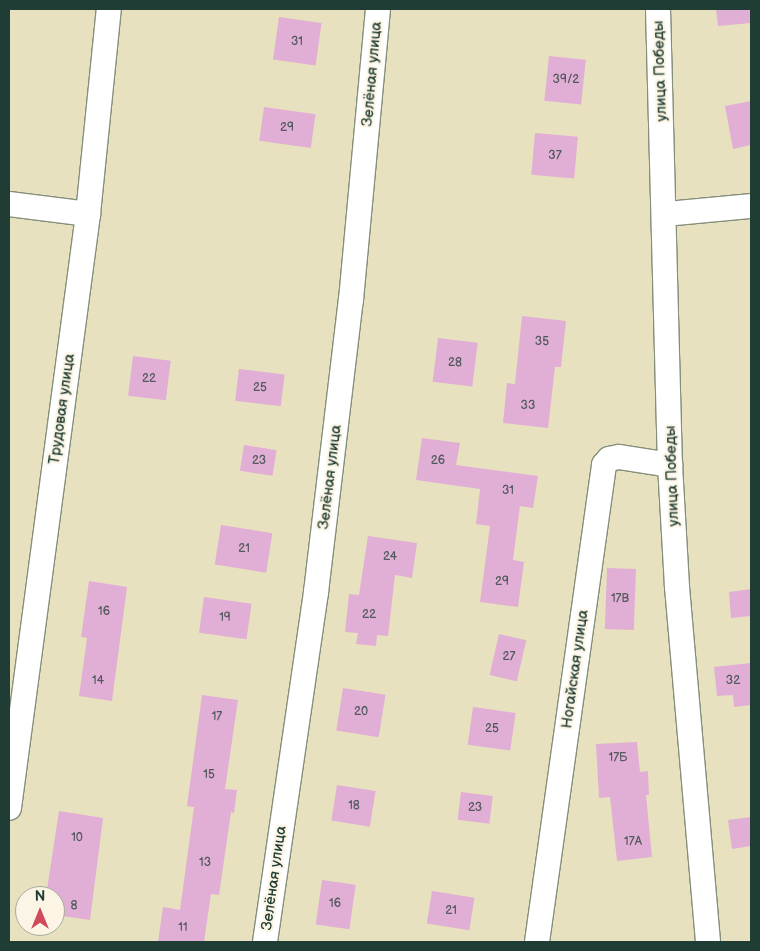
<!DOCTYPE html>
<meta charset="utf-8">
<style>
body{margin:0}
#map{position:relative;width:760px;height:951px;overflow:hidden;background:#e8e1bf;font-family:"Balsamiq Sans",sans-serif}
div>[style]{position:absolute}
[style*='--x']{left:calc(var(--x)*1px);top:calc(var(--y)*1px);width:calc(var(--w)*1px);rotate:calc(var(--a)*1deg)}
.building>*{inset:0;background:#e1aed5;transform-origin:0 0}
.roads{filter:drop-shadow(1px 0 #848f7a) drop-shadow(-1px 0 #848f7a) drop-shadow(0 1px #848f7a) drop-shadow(0 -1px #848f7a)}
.minor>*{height:24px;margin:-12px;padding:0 12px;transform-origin:12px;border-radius:12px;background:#fff}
span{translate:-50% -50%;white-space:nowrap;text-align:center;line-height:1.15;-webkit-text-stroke:4.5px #fcf5e5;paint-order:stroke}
.number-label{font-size:12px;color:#50595c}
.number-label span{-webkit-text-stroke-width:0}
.street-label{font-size:15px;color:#1f3d34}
.frame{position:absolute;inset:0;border:10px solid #1f3d34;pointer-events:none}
.north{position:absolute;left:15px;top:886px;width:50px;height:50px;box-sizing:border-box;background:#fcf5e5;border:1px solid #a4ab9e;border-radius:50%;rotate:0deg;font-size:14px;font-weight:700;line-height:20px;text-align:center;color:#1f3d34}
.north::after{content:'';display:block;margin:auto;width:18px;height:22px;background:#d1495b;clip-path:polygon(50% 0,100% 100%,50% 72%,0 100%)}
</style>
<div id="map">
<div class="building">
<div style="clip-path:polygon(716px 9px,751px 9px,751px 23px,718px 26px)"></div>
<div style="left:279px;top:17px;width:43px;height:43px;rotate:8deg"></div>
<div style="left:549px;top:56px;width:37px;height:45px;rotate:6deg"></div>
<div style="clip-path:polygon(751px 101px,751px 145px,733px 149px,725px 106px)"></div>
<div style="left:264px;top:107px;width:52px;height:34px;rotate:8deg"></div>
<div style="left:535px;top:133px;width:43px;height:42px;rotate:5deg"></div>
<div style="clip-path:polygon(522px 316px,566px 321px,561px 367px,555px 367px,548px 428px,503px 423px,507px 383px,515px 384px)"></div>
<div style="left:438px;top:338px;width:40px;height:44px;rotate:7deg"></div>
<div style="left:133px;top:356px;width:38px;height:40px;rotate:7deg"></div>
<div style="left:239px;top:369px;width:46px;height:32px;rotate:7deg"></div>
<div style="clip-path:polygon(422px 438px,460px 443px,456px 465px,538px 476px,533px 508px,520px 506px,513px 560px,524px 562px,518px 607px,480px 602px,490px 526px,476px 524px,480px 489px,416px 480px)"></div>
<div style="left:244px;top:445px;width:33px;height:26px;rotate:9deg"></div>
<div style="left:221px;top:525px;width:52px;height:40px;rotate:9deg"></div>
<div style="clip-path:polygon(368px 536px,417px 543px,412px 578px,395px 575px,388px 636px,377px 635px,376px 646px,356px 644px,358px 633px,345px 632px,349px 594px,359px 595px)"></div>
<div style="left:607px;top:568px;width:29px;height:61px;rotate:2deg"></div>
<div style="clip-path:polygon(89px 581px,127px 587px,112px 701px,79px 696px,87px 638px,81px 637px)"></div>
<div style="clip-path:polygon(751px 589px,751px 616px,731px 618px,729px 592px)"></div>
<div style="left:204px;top:597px;width:48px;height:36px;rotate:8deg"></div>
<div style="left:499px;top:634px;width:28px;height:42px;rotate:13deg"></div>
<div style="clip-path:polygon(751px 663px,751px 705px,734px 707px,733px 695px,717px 696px,714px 667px)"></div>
<div style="left:343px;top:688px;width:43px;height:43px;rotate:9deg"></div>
<div style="clip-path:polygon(202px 695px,238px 700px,225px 789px,237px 790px,234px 813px,231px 812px,219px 895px,211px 894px,204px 942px,158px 942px,163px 907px,180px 910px,194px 807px,187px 806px)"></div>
<div style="left:473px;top:707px;width:43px;height:38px;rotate:8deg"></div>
<div style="clip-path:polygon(637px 742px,640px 772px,648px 771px,649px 795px,646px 795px,652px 857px,617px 861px,610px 797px,599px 798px,596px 744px)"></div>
<div style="left:337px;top:785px;width:39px;height:36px;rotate:9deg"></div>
<div style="left:461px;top:792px;width:32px;height:28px;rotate:7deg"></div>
<div style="clip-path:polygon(59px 811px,103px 818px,90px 920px,55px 915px,55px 896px,46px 896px)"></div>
<div style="clip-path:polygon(751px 817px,751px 846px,732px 849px,728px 820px)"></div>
<div style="left:322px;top:880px;width:34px;height:45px;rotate:8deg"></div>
<div style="left:432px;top:891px;width:43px;height:33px;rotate:9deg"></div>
</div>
<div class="roads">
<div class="minor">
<div style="--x:658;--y:9;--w:456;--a:88.5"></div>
<div style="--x:670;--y:465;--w:122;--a:86.7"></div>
<div style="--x:677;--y:587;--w:356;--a:85"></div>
<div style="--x:9;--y:204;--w:80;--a:7.2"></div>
<div style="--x:666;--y:214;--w:85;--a:-5.4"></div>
<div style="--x:9;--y:808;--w:599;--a:-82.42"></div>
<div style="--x:88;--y:214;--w:206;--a:-84.2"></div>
<div style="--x:265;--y:942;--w:354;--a:-81.7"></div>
<div style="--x:316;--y:592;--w:294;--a:-83.2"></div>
<div style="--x:351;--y:300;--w:292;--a:-84.7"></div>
<div style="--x:537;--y:942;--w:482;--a:-82"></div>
<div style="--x:604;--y:465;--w:8;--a:-50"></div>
<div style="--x:609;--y:459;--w:10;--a:-11"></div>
<div style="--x:619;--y:457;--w:52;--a:8.9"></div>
</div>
</div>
<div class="number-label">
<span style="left:297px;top:42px">31</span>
<span style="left:566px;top:80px">39/2</span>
<span style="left:287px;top:128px">29</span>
<span style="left:555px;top:156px">37</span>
<span style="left:542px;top:342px">35</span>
<span style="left:455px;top:363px">28</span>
<span style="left:149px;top:379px">22</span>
<span style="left:260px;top:388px">25</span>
<span style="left:528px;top:406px">33</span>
<span style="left:259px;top:461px">23</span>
<span style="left:438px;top:461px">26</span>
<span style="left:508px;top:491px">31</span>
<span style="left:244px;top:549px">21</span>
<span style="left:390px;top:557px">24</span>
<span style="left:502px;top:582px">29</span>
<span style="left:620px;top:599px">17В</span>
<span style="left:104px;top:612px">16</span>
<span style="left:369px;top:615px">22</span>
<span style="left:225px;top:618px">19</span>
<span style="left:509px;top:657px">27</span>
<span style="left:98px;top:681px">14</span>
<span style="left:733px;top:681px">32</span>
<span style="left:361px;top:712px">20</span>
<span style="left:217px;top:717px">17</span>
<span style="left:492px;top:729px">25</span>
<span style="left:618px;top:758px">17Б</span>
<span style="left:209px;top:775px">15</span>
<span style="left:354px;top:806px">18</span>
<span style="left:475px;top:808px">23</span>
<span style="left:77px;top:838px">10</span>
<span style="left:633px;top:842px">17А</span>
<span style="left:205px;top:863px">13</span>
<span style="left:335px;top:904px">16</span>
<span style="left:74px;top:906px">8</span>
<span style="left:451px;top:911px">21</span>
<span style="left:183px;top:928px">11</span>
</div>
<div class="street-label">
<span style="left:660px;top:71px;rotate:-92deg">улица Победы</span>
<span style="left:372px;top:74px;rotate:-85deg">Зелёная улица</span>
<span style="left:62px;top:409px;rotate:-82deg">Трудовая улица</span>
<span style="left:672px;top:476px;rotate:-92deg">улица Победы</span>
<span style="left:330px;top:477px;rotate:-83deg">Зелёная улица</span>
<span style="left:575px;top:669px;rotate:-82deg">Ногайская улица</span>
<span style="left:274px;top:878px;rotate:-82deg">Зелёная улица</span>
</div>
<div class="frame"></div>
<div class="north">N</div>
</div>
